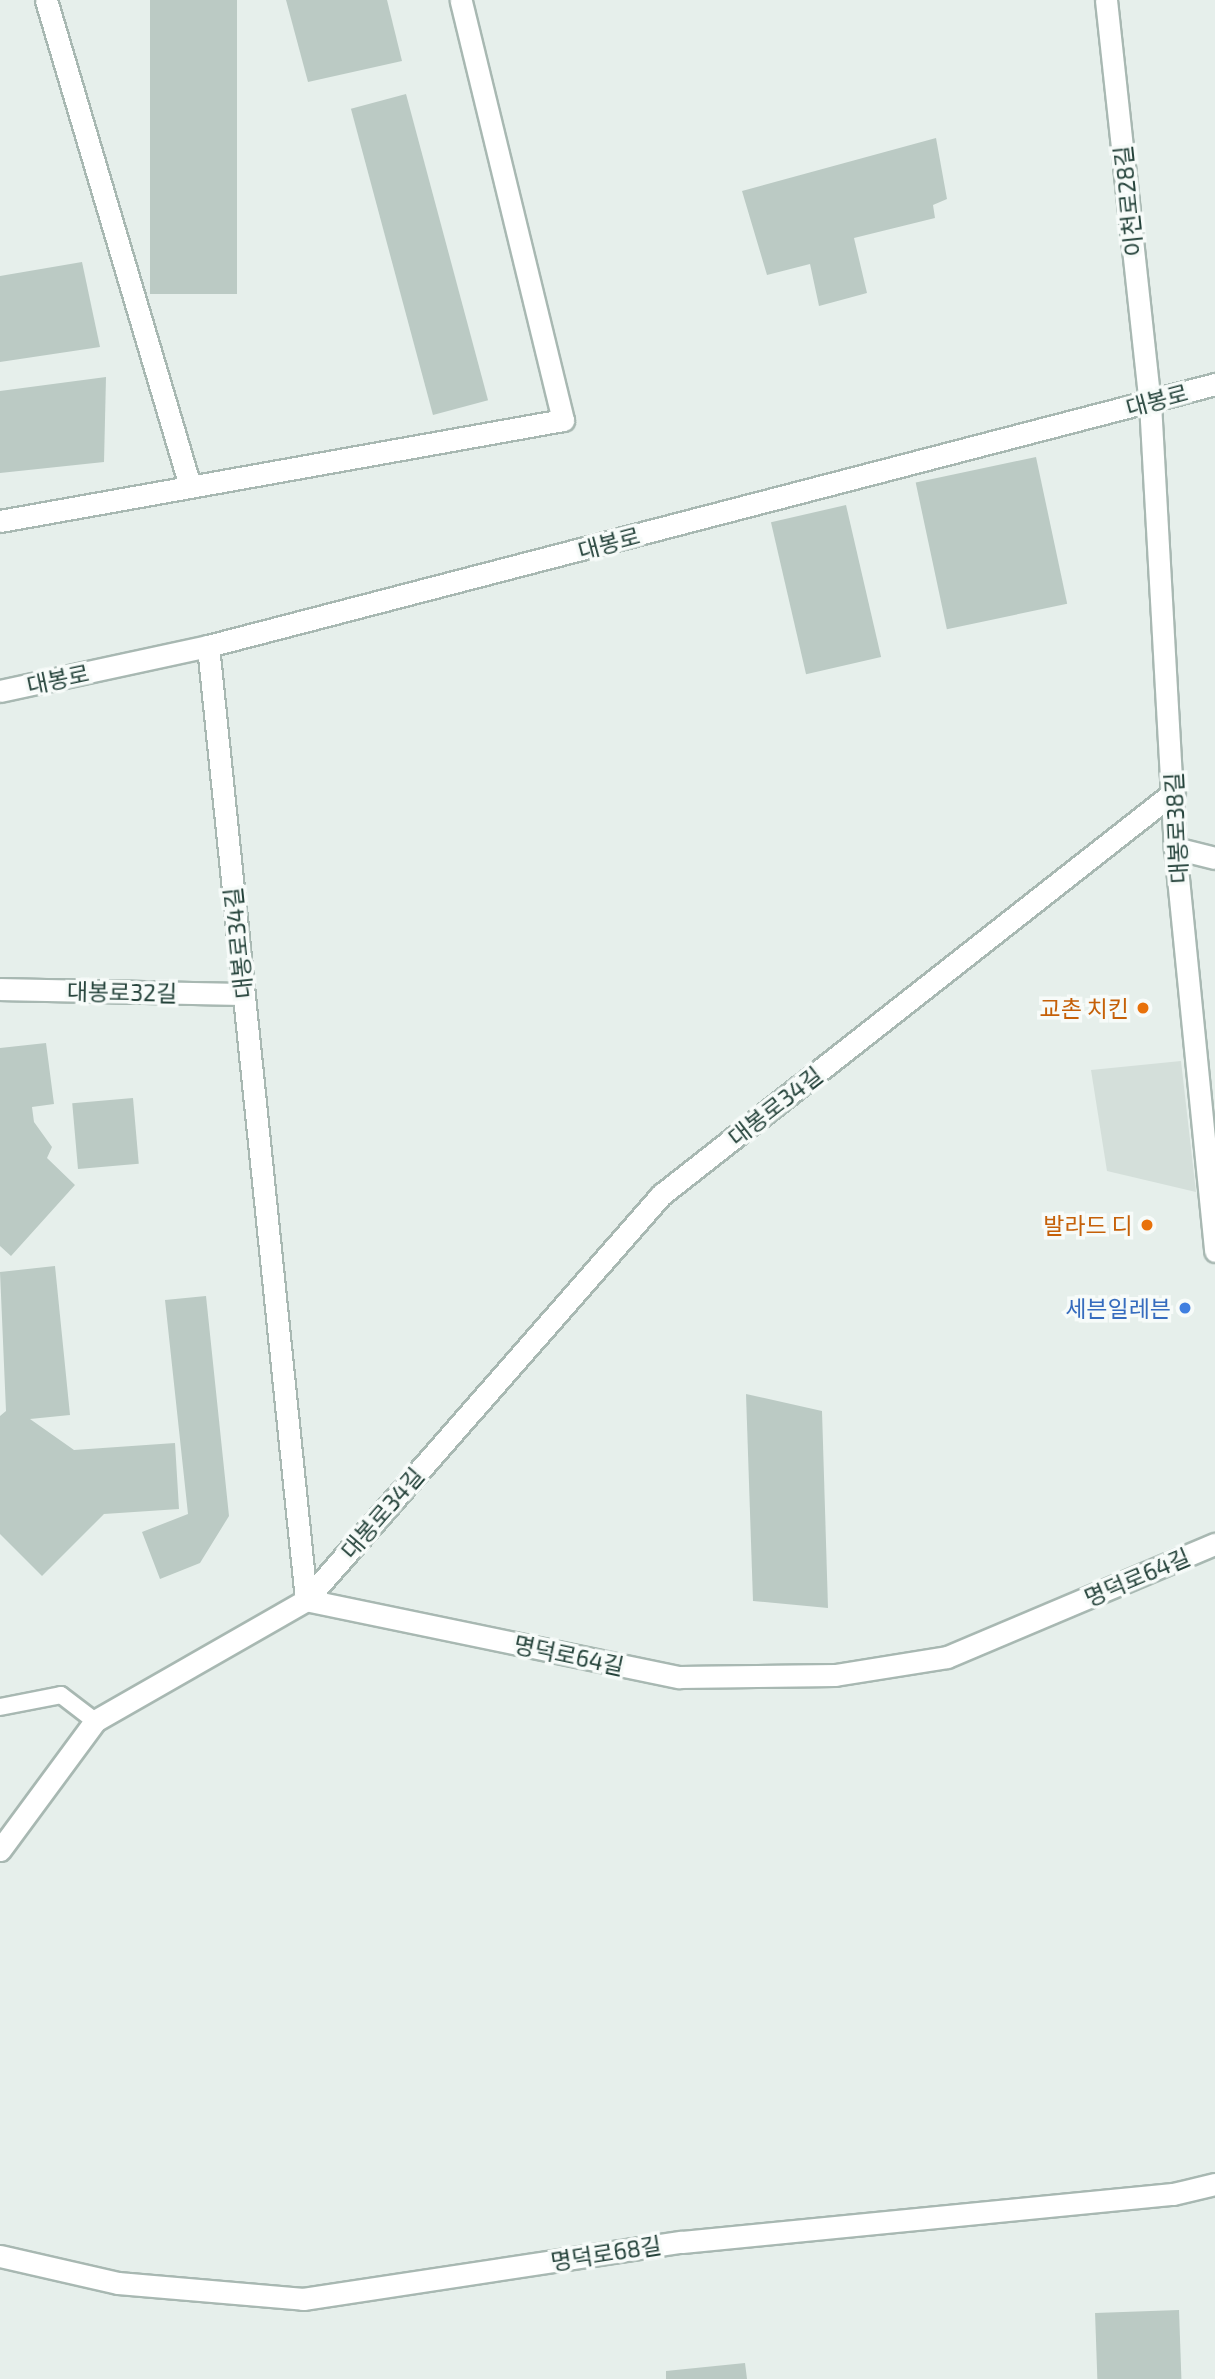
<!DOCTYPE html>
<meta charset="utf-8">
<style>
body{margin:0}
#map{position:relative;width:1215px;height:2379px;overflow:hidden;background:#e6efeb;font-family:"Exo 2","Noto Sans KR",sans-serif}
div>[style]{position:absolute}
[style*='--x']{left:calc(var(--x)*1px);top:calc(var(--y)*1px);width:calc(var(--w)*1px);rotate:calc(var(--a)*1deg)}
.built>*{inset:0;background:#d4dfda}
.building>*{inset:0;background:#bbcac4;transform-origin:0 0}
.roads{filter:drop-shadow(2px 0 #a8b8b2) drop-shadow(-2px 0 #a8b8b2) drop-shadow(0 2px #a8b8b2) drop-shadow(0 -2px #a8b8b2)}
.lane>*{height:16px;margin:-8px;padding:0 8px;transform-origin:8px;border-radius:8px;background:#fff}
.street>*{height:21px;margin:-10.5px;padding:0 10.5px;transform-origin:10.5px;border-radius:10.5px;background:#fff}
.secondary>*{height:21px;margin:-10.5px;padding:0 10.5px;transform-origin:10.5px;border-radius:10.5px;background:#fff}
.dots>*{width:19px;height:19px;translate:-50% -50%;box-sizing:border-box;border:4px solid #f7fbf9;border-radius:50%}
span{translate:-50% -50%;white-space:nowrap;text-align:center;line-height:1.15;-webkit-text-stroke:7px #f7fbf9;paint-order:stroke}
.street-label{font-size:23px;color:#24423a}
.food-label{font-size:23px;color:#c56008}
.right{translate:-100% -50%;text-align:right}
.shop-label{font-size:23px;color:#366cbe}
</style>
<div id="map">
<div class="built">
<div style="clip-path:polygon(1181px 1061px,1196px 1192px,1107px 1171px,1091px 1070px)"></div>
</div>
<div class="building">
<div style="left:150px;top:0;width:87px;height:294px"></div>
<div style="clip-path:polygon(286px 0,387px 0,402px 61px,308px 82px)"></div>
<div style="left:406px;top:94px;width:317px;height:57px;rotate:75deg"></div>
<div style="clip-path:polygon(936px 138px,947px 199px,933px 205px,935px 218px,854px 238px,867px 293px,819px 306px,810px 264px,767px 275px,742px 191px)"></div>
<div style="clip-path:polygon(82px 262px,100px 347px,0 362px,0 276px)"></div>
<div style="clip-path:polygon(106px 377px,104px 462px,0 473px,0 391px)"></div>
<div style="left:1036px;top:457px;width:150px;height:123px;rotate:78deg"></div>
<div style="left:846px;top:505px;width:156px;height:77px;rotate:77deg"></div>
<div style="clip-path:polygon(46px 1043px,54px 1104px,32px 1107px,34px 1122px,52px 1147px,47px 1158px,75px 1185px,11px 1256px,0 1246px,0 1048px)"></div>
<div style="left:133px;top:1098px;width:66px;height:61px;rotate:85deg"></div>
<div style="clip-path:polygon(55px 1266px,70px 1415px,30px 1419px,74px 1450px,175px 1443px,179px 1509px,104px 1514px,42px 1576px,0 1534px,0 1416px,6px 1411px,0 1272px)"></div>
<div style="clip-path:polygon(206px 1296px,229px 1516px,200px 1563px,160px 1579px,142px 1532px,188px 1514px,165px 1300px)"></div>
<div style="clip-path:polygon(746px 1394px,822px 1411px,828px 1608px,753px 1601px)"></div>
<div style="left:1179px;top:2310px;width:69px;height:84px;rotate:88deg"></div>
<div style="clip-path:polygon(745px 2363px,747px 2379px,666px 2379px,666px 2371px)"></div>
</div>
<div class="roads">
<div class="lane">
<div style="--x:0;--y:1707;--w:62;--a:-11.1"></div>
<div style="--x:61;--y:1695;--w:43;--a:37.4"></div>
</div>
<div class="street">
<div style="--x:46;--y:0;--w:507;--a:73.5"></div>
<div style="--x:0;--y:521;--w:572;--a:-10.17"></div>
<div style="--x:563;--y:420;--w:432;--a:-103.7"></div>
<div style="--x:208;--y:646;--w:959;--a:84.13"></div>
<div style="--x:1175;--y:848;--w:41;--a:14"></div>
<div style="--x:0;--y:989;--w:243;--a:1.2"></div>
<div style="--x:306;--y:1600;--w:381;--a:11.7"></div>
<div style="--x:679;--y:1677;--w:156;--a:-0.7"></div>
<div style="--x:835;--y:1675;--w:113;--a:-9.1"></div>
<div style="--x:947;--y:1657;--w:291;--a:-22.9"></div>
<div style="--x:0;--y:1850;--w:160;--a:-53.6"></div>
<div style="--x:95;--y:1721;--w:243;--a:-29.8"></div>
<div style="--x:306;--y:1600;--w:539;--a:-48.76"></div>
<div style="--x:661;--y:1195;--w:652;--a:-38.15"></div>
<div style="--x:0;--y:2256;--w:121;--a:12.9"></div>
<div style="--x:118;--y:2283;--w:186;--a:4.9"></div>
<div style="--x:303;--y:2299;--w:383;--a:-8.6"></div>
<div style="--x:682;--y:2242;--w:493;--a:-5.6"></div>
<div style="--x:1173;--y:2194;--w:43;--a:-13.4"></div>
</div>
<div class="secondary">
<div style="--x:1106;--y:0;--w:405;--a:83.8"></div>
<div style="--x:1150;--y:403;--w:446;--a:86.8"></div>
<div style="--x:1175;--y:848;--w:405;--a:84.3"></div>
<div style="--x:0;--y:691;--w:213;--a:-12.2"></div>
<div style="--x:208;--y:646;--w:1041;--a:-14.58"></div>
</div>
</div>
<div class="dots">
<div style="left:1143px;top:1008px;background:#e8710a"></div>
<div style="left:1147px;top:1225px;background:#e8710a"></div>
<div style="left:1185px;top:1308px;background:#3f7fe0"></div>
</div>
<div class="street-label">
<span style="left:1128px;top:201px;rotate:-96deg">이천로28길</span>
<span style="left:1157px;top:400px;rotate:-15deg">대봉로</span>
<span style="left:609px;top:543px;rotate:-15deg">대봉로</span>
<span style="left:58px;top:679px;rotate:-12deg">대봉로</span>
<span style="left:1176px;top:828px;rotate:-93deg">대봉로38길</span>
<span style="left:238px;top:943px;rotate:-96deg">대봉로34길</span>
<span style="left:122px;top:992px;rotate:1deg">대봉로32길</span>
<span style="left:775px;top:1106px;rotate:-38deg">대봉로34길</span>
<span style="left:382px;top:1513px;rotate:-49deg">대봉로34길</span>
<span style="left:1137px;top:1577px;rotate:-23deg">명덕로64길</span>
<span style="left:569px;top:1655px;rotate:12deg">명덕로64길</span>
<span style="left:606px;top:2253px;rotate:-9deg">명덕로68길</span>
</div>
<div class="food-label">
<span class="right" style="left:1129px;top:1008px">교촌 치킨</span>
<span class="right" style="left:1133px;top:1225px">발라드 디</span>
</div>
<div class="shop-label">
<span class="right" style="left:1171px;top:1308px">세븐일레븐</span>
</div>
</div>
